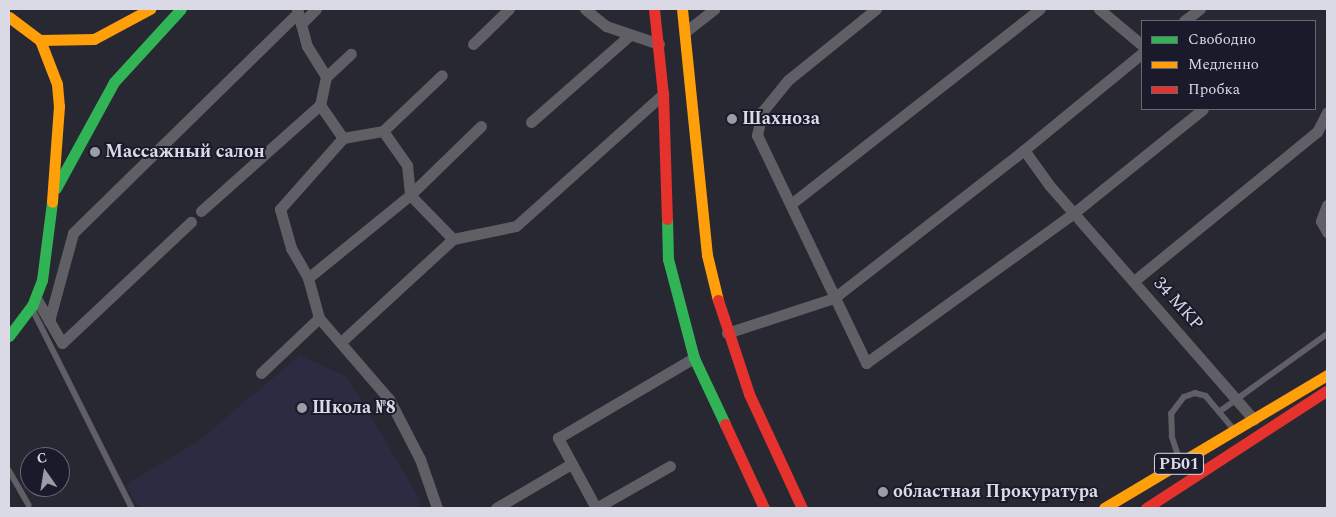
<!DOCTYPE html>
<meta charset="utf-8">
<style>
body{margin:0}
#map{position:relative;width:1336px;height:517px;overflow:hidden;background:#282832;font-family:Spectral,serif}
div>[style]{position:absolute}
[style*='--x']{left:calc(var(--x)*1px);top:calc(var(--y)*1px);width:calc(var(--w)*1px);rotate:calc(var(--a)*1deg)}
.built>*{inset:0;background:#2d2b42}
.lane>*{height:5.5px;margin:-2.75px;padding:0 2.75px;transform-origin:2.75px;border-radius:2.75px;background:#5f5f65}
.street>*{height:11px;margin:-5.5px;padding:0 5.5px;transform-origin:5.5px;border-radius:5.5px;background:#5f5f65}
.fast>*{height:11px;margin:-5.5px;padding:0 5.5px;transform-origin:5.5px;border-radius:5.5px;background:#30b455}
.slow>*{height:11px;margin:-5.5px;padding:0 5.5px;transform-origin:5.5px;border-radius:5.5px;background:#ff9f0a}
.jam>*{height:11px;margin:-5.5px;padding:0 5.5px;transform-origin:5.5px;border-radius:5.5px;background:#e5322d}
.dots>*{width:14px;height:14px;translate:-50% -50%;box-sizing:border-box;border:2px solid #1b1a2b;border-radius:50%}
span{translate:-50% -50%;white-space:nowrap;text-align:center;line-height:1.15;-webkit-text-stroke:4px #1b1a2b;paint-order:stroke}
.shield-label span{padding:1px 4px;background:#1b1a2b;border:1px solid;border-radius:4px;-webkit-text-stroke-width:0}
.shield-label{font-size:16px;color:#dadae6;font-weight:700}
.poi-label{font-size:18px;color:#dadae6;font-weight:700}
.left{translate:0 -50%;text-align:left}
.street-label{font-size:18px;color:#dadae6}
.frame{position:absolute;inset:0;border:10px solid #dadae6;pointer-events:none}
.legend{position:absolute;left:1141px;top:20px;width:175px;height:90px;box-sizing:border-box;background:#1b1a2b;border:1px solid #676776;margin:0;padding:6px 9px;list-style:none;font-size:15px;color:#dadae6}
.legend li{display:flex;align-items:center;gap:10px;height:25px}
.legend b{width:25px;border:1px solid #676776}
.north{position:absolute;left:20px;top:447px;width:50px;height:50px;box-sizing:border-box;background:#1b1a2b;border:1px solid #676776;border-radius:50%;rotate:347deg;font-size:14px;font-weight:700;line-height:20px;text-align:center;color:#dadae6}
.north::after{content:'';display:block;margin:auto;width:18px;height:22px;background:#9c9ca7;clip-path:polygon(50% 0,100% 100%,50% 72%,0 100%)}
</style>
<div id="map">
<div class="built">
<div style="clip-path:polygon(300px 355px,347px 377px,420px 499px,420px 508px,139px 508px,126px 485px,200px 440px)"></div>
</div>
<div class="lane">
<div style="--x:32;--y:308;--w:224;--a:63.4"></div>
<div style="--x:1219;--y:412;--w:133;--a:-35.8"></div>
<div style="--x:1179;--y:459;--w:23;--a:-108"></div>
<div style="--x:1172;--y:437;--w:23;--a:-92"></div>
<div style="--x:1171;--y:414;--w:21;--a:-53"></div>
<div style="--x:1184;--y:397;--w:12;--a:-20"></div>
<div style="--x:1195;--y:393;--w:11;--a:15"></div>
<div style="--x:1206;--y:396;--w:40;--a:50"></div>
<div style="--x:9;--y:470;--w:40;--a:60.3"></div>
</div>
<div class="street">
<div style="--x:297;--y:9;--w:38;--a:75"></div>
<div style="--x:307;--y:46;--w:36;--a:58"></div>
<div style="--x:326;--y:77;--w:29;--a:102"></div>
<div style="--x:320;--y:105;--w:40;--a:55.1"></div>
<div style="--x:343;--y:138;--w:95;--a:131.6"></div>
<div style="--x:280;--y:209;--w:41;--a:74.2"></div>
<div style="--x:291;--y:248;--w:34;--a:60"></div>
<div style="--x:308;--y:278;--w:41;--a:74.6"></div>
<div style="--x:319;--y:318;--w:107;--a:49.2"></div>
<div style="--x:389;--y:399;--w:68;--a:62.7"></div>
<div style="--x:420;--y:459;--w:52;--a:70.9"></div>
<div style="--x:585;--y:9;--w:27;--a:39"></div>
<div style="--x:606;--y:26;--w:56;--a:18.8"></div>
<div style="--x:876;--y:9;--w:113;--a:141.1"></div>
<div style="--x:788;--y:80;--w:41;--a:129.1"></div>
<div style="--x:762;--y:112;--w:24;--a:102"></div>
<div style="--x:757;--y:135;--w:253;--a:64.4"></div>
<div style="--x:866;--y:363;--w:258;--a:-35.8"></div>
<div style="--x:1075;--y:212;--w:164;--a:-38.8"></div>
<div style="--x:1099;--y:9;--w:56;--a:39.9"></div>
<div style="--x:1184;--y:21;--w:20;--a:-37"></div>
<div style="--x:301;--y:24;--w:21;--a:-45"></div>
<div style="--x:685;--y:32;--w:37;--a:-38"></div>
<div style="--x:473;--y:44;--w:50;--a:-44.2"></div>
<div style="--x:326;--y:77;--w:34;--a:-43"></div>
<div style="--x:531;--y:122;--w:130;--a:-41.3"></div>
<div style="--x:383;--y:131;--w:42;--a:54.8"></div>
<div style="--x:407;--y:165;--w:30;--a:84"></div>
<div style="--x:410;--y:195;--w:62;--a:45.7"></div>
<div style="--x:343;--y:138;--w:41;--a:-9.9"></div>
<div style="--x:383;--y:131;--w:81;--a:-43.5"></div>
<div style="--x:1024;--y:150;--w:44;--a:54.2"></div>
<div style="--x:1050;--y:186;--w:310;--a:48.9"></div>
<div style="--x:791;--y:204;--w:316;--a:-38.1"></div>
<div style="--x:1327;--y:205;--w:17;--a:111"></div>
<div style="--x:1321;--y:221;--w:13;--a:61"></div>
<div style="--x:201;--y:211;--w:159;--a:-41.7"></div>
<div style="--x:308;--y:278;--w:132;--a:-39.1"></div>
<div style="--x:410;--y:195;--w:99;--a:-44.2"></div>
<div style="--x:1134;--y:281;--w:236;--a:-39.2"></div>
<div style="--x:1317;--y:132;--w:22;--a:-63"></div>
<div style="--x:36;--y:298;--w:52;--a:60"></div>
<div style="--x:62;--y:343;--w:177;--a:-43.2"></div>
<div style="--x:49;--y:321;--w:91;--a:-74.7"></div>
<div style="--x:73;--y:233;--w:315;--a:-44.4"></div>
<div style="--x:727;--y:333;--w:113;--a:-18.1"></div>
<div style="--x:834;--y:298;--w:241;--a:-37.9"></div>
<div style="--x:1024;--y:150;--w:153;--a:-39.4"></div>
<div style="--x:341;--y:342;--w:152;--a:-42.6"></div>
<div style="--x:453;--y:239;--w:64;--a:-11.7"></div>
<div style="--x:516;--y:226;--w:198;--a:-41.9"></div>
<div style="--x:261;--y:373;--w:80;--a:-43.5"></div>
<div style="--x:496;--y:508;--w:87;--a:-30.4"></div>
<div style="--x:596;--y:508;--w:80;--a:-118.5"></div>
<div style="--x:558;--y:438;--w:158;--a:-30.5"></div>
<div style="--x:596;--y:508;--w:85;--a:-29.6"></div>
</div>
<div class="fast">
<div style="--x:56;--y:188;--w:121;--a:-61.3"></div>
<div style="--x:114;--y:82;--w:99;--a:-47.5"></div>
<div style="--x:667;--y:219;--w:40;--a:88.6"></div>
<div style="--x:668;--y:259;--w:102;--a:75.3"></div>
<div style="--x:694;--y:358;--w:73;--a:64.8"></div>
<div style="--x:9;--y:336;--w:38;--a:-53"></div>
<div style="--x:32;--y:306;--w:28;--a:-69"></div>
<div style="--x:42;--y:280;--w:79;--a:-82.7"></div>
</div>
<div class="slow">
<div style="--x:682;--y:9;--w:247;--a:84.2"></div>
<div style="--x:707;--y:255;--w:46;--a:76.3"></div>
<div style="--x:9;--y:17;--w:39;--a:37"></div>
<div style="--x:40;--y:40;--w:47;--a:68.9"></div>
<div style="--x:57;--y:84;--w:22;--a:85"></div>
<div style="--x:59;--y:106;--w:96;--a:94.2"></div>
<div style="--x:40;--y:40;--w:54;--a:-1.1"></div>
<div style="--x:94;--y:39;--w:64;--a:-28.2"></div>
<div style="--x:1104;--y:508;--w:260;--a:-30.8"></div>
</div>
<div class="jam">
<div style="--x:654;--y:9;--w:85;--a:84"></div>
<div style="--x:663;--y:94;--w:125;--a:88.2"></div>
<div style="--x:718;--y:300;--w:99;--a:71.7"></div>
<div style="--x:749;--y:394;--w:126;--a:65.1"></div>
<div style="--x:725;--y:424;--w:93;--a:65.1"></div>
<div style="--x:1146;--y:508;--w:215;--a:-33"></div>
</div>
<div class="dots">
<div style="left:732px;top:119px;background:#9c9ca7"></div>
<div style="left:95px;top:152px;background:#9c9ca7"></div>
<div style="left:302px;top:408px;background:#9c9ca7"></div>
<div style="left:883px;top:492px;background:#9c9ca7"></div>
</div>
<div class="shield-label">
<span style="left:1179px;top:464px">РБ01</span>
</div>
<div class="poi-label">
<span class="left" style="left:742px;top:119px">Шахноза</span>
<span class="left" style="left:105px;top:152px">Массажный салон</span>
<span class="left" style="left:312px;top:408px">Школа №8</span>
<span class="left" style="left:893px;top:492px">областная Прокуратура</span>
</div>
<div class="street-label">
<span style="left:1178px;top:304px;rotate:48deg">34 МКР</span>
</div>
<div class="frame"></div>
<ul class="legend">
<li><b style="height:6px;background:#30b455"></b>Свободно</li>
<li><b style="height:6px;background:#ff9f0a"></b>Медленно</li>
<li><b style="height:6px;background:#e5322d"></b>Пробка</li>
</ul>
<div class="north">С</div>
</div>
